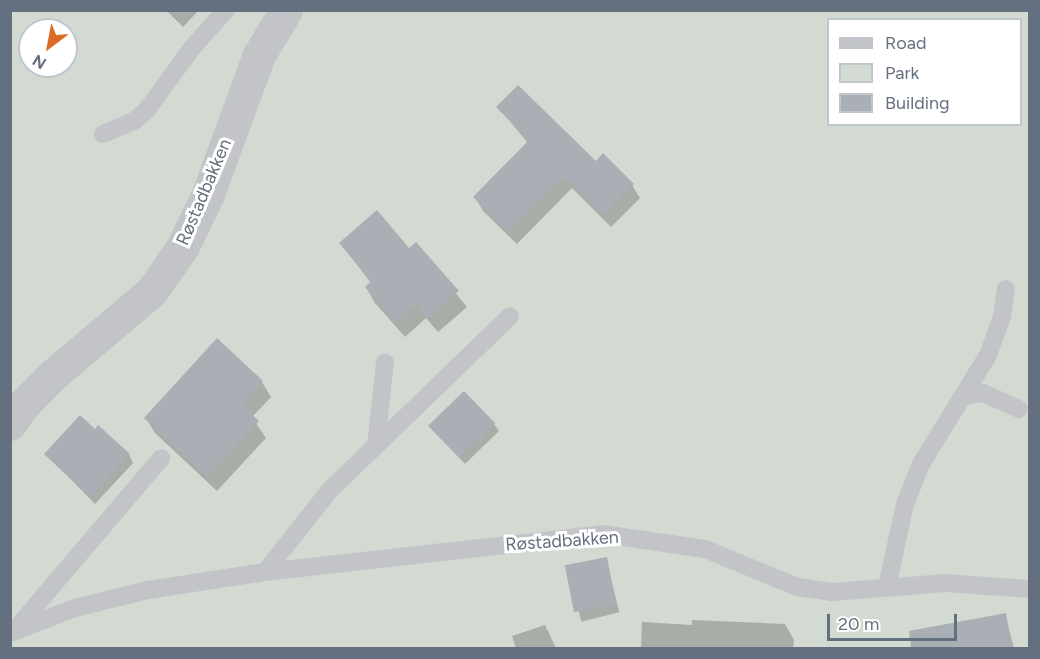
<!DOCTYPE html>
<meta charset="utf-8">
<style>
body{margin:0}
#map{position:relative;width:1040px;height:659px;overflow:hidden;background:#f3f4f0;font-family:Figtree,sans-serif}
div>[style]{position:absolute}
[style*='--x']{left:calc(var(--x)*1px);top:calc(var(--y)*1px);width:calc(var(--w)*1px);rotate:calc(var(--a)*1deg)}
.green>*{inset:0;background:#d3dad1}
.shadow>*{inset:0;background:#0003;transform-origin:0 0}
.building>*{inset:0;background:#aaafb5;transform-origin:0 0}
.lane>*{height:18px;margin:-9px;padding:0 9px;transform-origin:9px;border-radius:9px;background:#c2c4c8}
.street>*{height:33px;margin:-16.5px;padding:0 16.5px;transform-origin:16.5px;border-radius:16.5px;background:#c2c4c8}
span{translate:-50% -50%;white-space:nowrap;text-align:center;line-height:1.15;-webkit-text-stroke:6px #fff;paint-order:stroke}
.street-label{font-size:18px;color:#646f7f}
.frame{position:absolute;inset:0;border:12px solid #646f7f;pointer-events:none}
.legend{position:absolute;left:827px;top:18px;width:195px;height:108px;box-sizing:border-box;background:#fff;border:2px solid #c1c5cc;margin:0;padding:8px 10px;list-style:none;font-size:18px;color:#646f7f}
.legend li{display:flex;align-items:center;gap:12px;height:30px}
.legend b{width:30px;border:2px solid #c1c5cc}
.north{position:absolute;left:18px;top:18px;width:60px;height:60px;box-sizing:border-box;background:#fff;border:2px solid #c1c5cc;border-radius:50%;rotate:212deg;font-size:16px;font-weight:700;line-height:24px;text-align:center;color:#646f7f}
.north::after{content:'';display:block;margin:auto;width:21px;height:27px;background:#db6c28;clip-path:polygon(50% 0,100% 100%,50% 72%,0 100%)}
.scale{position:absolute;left:827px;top:614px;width:130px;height:27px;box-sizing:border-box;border:3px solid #646f7f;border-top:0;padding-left:8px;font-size:18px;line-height:21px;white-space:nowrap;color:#646f7f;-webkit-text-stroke:4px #fff;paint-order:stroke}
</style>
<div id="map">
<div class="green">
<div style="clip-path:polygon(evenodd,11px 11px,1029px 11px,1029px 648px,11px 648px,11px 11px,828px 20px,1020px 20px,1020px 124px,828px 124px,828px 20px,11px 11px,30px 30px,66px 30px,66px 66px,30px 66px,30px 30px)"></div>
</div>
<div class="shadow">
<div style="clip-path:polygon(166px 10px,199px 10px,183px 27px)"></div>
<div style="clip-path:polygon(498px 107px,632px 185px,640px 198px,611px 227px,572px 188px,517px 244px,483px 211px,475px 197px,528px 143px)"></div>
<div style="clip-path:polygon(341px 244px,409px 250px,416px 244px,467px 307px,438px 332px,426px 318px,405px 337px,375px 303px,366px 287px,371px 283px)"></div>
<div style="clip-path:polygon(262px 382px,271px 397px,252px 417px,266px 438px,217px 491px,155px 433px,146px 418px)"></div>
<div style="clip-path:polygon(494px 424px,499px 431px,465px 464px,430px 426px)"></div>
<div style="clip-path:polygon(46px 454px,129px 455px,133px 463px,95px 504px)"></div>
<div style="left:606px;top:559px;width:55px;height:39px;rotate:76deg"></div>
<div style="clip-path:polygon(1005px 615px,1014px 648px,978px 648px,973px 621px)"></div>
<div style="clip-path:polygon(692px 620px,785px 624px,794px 640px,793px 648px,641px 648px,642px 622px,692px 625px)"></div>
<div style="clip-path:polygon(545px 625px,556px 648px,516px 648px,512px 636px)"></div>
</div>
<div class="building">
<div style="clip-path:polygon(518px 85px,596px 161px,603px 153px,634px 184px,602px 215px,564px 176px,508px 232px,473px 197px,529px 140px,496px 107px)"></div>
<div style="clip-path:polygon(377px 210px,409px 248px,416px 242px,459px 291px,428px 318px,416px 304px,395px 322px,365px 287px,371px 281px,339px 243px)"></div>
<div style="clip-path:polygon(217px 338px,263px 381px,241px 405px,259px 421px,207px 477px,144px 418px)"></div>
<div style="left:464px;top:391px;width:45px;height:50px;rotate:46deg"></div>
<div style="clip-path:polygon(80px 415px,95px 429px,98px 425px,130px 454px,90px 497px,44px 454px)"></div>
<div style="left:607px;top:557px;width:48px;height:43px;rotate:79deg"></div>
<div style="clip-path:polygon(1006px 613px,1012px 648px,911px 648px,909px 631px)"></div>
</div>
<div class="lane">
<div style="--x:103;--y:134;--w:34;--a:-23"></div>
<div style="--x:134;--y:121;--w:16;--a:-40"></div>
<div style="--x:146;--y:111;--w:78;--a:-53.9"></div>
<div style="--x:192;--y:48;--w:51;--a:-48.2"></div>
<div style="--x:963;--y:396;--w:20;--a:-9"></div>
<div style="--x:983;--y:393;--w:39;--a:24"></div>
<div style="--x:376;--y:445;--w:83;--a:-83.8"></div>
<div style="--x:265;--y:572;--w:105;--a:-51.6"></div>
<div style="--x:330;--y:490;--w:250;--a:-44"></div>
<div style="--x:887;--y:587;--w:85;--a:-77.8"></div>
<div style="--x:905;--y:504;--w:43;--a:-68.2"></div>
<div style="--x:921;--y:464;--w:128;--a:-58.4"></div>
<div style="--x:988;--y:355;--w:40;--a:-69.8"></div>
<div style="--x:1002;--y:317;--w:28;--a:-82"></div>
<div style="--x:14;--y:631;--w:227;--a:-49.6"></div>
<div style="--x:10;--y:633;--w:70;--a:-21"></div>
<div style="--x:75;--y:608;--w:75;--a:-13.9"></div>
<div style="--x:148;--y:590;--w:118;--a:-8.7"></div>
<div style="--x:265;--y:572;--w:339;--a:-6.4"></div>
<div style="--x:602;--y:534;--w:104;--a:8.3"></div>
<div style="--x:705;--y:549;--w:100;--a:22.4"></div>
<div style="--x:797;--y:587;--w:36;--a:8"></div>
<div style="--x:833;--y:592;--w:113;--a:-4.6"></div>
<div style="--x:946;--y:583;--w:84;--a:4.1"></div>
</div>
<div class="street">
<div style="--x:10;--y:424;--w:22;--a:-56"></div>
<div style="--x:22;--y:406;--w:45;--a:-45"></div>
<div style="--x:54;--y:374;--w:128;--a:-40.3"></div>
<div style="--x:152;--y:291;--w:55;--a:-55.4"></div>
<div style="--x:183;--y:246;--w:58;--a:-64.3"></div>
<div style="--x:208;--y:194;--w:148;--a:-69.9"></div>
<div style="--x:259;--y:55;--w:52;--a:-59"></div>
</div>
<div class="street-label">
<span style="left:204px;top:192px;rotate:-67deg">Røstadbakken</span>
<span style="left:562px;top:541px;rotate:-4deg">Røstadbakken</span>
</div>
<div class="frame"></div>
<ul class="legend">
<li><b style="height:8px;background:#c2c4c8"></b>Road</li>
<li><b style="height:16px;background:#d3dad1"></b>Park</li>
<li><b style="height:16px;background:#aaafb5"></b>Building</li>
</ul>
<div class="north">N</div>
<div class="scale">20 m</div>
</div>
